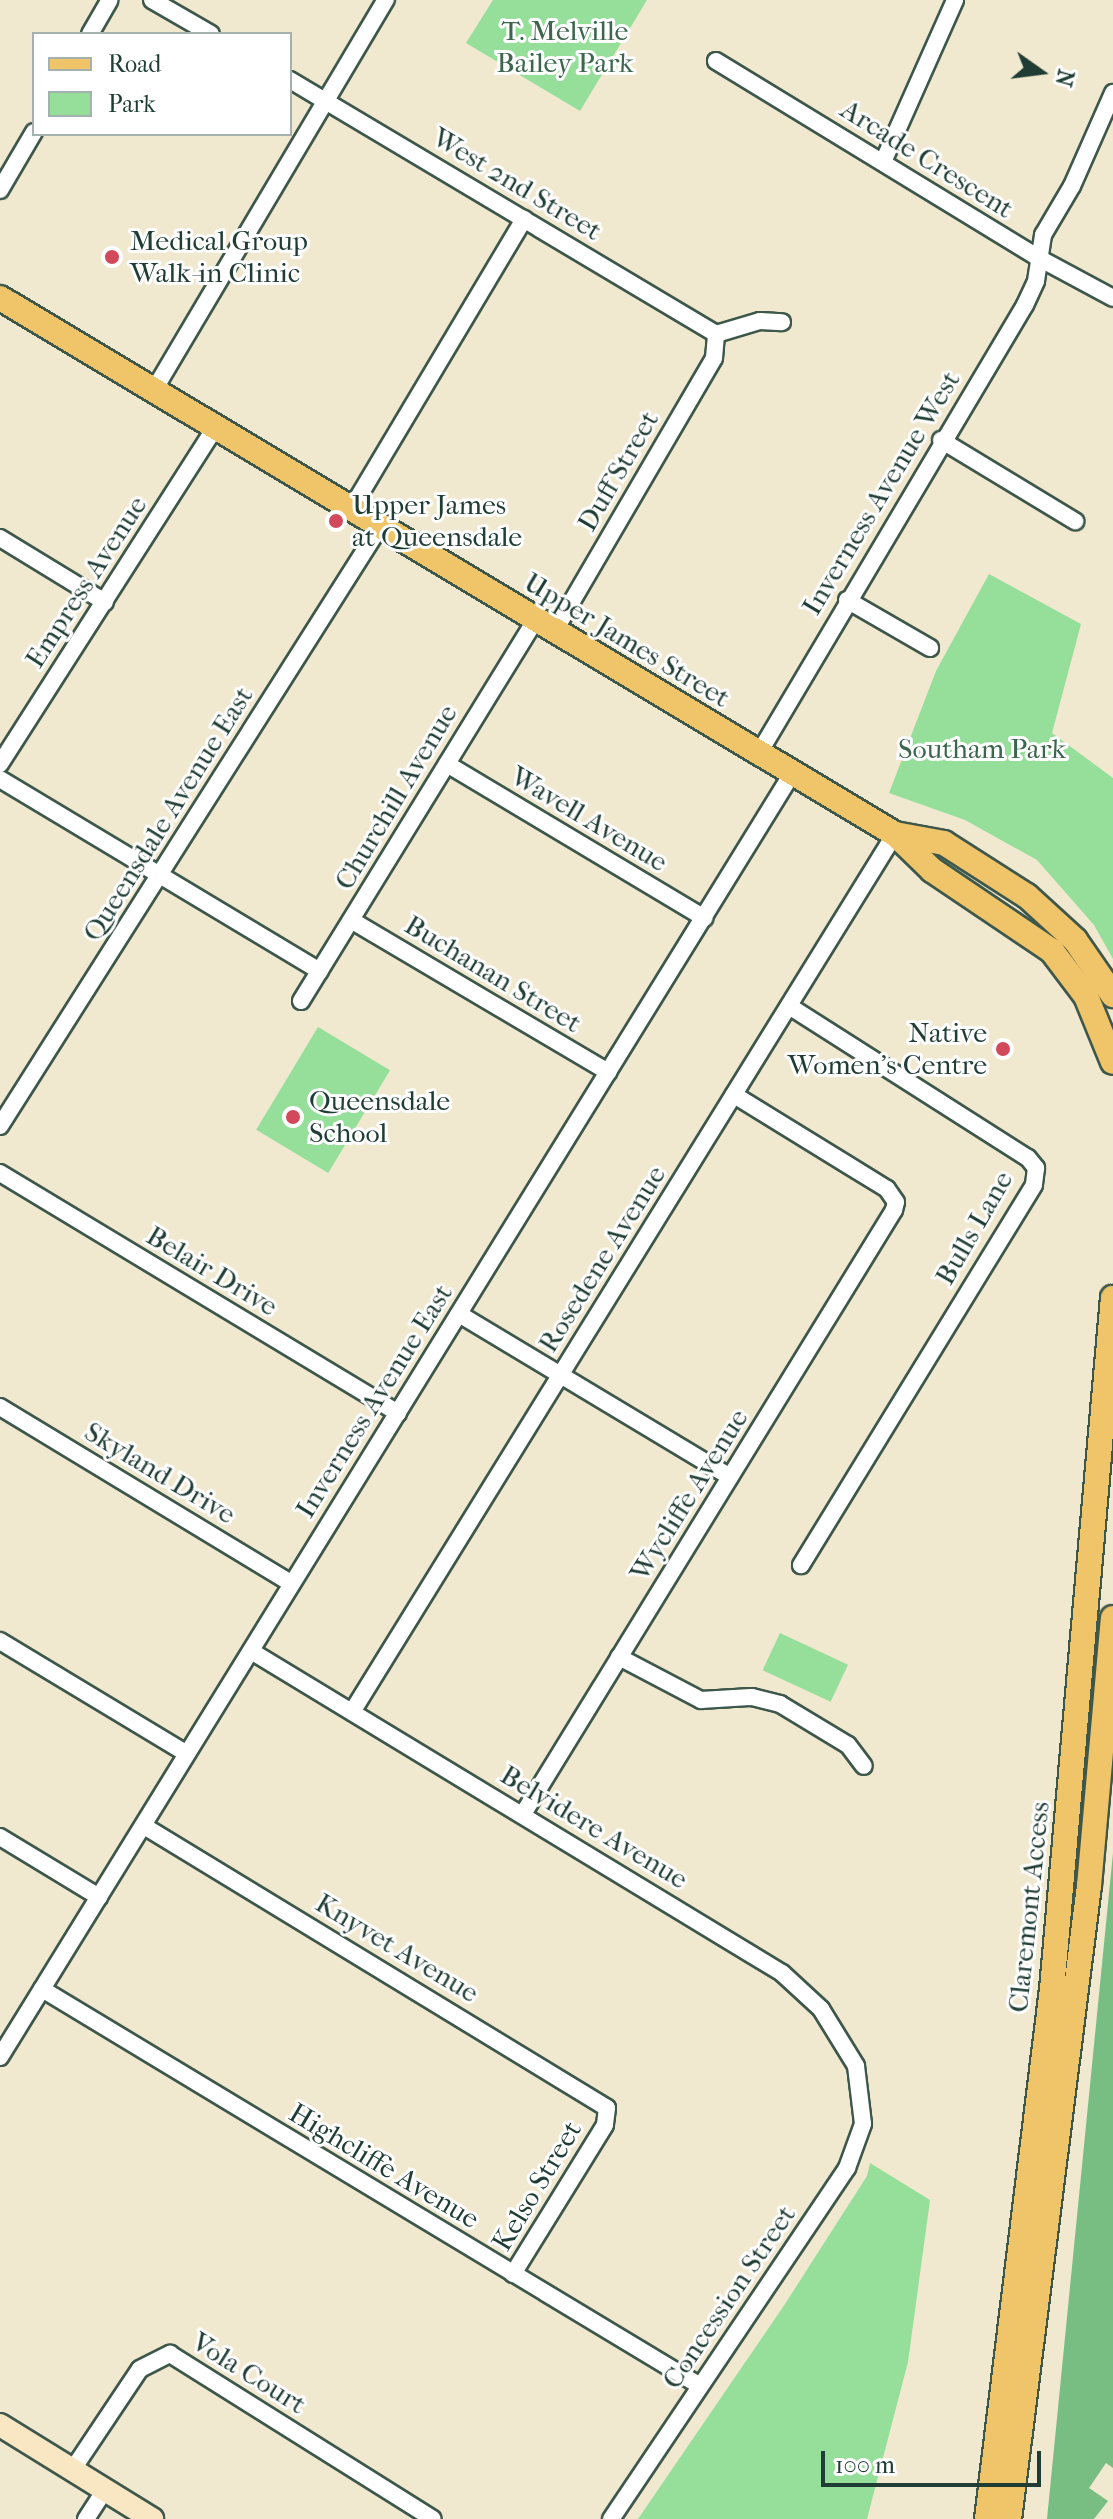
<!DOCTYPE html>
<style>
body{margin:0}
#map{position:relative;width:1113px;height:2519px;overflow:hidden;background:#f0e8cf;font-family:"IM FELL French Canon",serif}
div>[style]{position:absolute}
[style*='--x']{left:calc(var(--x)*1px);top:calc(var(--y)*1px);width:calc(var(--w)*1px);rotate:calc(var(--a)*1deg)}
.green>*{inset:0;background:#95df9a;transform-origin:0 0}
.forest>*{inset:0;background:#78be82}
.roads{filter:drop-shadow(2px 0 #3e574b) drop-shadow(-2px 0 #3e574b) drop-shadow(0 2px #3e574b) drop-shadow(0 -2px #3e574b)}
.minor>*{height:16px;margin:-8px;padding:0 8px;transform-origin:8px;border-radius:8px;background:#fff}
.secondary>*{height:22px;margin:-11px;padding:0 11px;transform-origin:11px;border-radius:11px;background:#f9e7c3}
.primary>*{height:24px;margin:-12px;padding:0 12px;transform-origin:12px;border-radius:12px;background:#f0c469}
.dots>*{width:22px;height:22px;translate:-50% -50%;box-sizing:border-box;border:4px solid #fff;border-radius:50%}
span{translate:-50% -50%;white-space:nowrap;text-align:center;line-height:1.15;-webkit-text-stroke:6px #fff;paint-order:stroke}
.park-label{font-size:28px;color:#3c664e}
.street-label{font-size:28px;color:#1f3d34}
.poi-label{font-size:28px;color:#1f3d34}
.left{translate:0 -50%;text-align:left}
.right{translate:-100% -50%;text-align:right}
.legend{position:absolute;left:32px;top:32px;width:260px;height:104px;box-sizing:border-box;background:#fff;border:2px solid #a5b1ae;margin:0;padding:10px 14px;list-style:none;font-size:24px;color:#1f3d34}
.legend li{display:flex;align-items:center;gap:16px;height:40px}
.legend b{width:40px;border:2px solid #a5b1ae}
.north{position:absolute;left:1001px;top:32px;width:80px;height:80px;-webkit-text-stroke:6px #fff;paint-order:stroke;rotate:104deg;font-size:22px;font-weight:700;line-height:32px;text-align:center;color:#1f3d34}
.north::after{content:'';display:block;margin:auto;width:28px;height:36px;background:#1f3d34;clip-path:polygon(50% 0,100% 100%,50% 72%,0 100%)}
.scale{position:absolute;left:821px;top:2451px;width:220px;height:36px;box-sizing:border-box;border:4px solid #1f3d34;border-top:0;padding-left:10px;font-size:24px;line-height:28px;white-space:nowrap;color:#1f3d34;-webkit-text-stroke:6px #fff;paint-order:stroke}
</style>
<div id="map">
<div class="green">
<div style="clip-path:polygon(493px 0,647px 0,580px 111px,466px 43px)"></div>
<div style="clip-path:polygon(989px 574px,1081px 624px,1052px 733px,1113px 778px,1113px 959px,1094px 925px,1037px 860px,965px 820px,889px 793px,936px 671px)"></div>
<div style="left:318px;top:1027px;width:84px;height:120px;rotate:31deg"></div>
<div style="left:780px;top:1633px;width:75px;height:41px;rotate:25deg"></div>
<div style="clip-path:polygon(870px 2163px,930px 2200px,908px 2362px,867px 2519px,638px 2519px,785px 2304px,867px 2176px)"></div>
</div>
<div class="forest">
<div style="clip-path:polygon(1113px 1853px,1113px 2468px,1106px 2463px,1089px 2488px,1108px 2501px,1094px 2519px,1047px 2519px)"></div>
</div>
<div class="roads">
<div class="minor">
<div style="--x:152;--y:0;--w:68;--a:30"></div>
<div style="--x:90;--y:34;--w:39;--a:-60"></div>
<div style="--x:716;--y:61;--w:376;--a:31.4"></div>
<div style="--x:1037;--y:257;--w:86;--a:28.3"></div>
<div style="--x:290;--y:80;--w:496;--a:30.8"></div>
<div style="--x:883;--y:162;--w:177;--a:-66"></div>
<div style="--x:0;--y:190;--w:67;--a:-59.6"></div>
<div style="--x:716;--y:334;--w:46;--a:-16.5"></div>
<div style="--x:760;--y:321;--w:22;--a:3"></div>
<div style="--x:154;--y:390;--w:454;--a:-59.3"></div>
<div style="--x:941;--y:440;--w:157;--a:31.2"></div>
<div style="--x:350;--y:511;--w:340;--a:-59.2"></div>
<div style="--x:0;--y:538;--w:123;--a:31.4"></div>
<div style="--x:847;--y:600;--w:96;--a:30"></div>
<div style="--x:554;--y:632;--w:317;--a:-59.7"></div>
<div style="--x:714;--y:358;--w:24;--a:-85"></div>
<div style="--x:759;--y:753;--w:521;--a:-59.3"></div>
<div style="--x:1025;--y:305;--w:26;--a:-65"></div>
<div style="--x:1036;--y:281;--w:47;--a:-81.3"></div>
<div style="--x:1043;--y:235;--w:57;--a:-59.4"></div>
<div style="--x:1072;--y:186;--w:102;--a:-66.2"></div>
<div style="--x:0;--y:764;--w:399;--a:-57.4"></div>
<div style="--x:447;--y:764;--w:300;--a:30.9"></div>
<div style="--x:0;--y:779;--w:373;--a:31"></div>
<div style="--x:351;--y:920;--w:299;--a:30.6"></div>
<div style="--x:301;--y:1001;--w:447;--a:-58.4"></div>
<div style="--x:789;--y:1006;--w:283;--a:32.5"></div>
<div style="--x:1028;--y:1158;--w:13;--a:51"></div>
<div style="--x:1036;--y:1168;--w:17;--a:97"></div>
<div style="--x:1034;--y:1185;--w:446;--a:121.5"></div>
<div style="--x:0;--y:1126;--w:708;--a:-57.63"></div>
<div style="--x:0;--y:1173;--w:465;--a:31.1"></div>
<div style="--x:459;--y:1314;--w:316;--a:31"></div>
<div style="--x:0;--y:1407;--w:341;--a:31.2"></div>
<div style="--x:0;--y:1641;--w:218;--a:31.1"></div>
<div style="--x:251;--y:1651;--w:621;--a:31.23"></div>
<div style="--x:782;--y:1973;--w:53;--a:42.7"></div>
<div style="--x:821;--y:2009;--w:67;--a:58.4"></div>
<div style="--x:856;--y:2066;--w:58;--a:83.1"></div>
<div style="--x:863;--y:2124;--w:47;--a:110"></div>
<div style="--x:847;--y:2168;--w:423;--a:123.9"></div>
<div style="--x:619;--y:1657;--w:93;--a:27.7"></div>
<div style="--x:701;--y:1700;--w:51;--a:-3.4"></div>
<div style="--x:752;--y:1697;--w:29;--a:14"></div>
<div style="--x:780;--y:1704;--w:79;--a:31.1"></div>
<div style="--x:848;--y:1745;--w:26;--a:53"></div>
<div style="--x:352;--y:1712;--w:1032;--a:-58.27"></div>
<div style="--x:523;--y:1814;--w:709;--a:-58.44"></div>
<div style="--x:894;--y:1210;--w:8;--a:-76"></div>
<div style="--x:896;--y:1202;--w:16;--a:-125"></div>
<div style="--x:887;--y:1189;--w:180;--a:-148.4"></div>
<div style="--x:144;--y:1826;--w:542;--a:31.34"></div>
<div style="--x:607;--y:2108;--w:17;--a:97"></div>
<div style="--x:605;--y:2125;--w:175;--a:121.7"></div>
<div style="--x:0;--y:1837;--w:116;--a:31.2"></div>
<div style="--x:42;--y:1989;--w:768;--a:31.1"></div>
<div style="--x:0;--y:2057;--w:1510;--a:-58.32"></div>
<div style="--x:73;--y:2469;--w:120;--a:-56.2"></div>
<div style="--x:140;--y:2369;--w:34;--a:-27"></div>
<div style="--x:170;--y:2354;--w:310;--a:32.1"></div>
<div style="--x:86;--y:2519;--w:35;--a:-57"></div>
</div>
<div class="secondary">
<div style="--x:0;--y:2425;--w:179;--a:31.7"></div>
</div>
<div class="primary">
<div style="--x:0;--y:298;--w:1043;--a:30.92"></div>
<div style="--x:895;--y:834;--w:52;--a:44.2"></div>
<div style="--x:932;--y:870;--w:145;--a:34"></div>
<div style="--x:1052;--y:951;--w:56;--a:52.9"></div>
<div style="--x:1086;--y:996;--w:71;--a:67.8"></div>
<div style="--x:895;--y:834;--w:50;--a:10.4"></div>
<div style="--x:944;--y:843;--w:98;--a:32.6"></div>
<div style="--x:1027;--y:896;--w:65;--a:42.5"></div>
<div style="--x:1075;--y:940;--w:67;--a:55.4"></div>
<div style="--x:987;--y:2519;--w:534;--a:-83.01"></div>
<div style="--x:1052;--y:1989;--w:694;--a:-84.96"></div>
<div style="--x:1009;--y:2519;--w:638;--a:-82.8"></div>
<div style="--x:1089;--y:1886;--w:269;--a:-84.9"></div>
</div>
</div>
<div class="dots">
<div style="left:112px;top:257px;background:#d1495b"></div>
<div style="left:336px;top:521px;background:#d1495b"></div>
<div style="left:1003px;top:1049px;background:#d1495b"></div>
<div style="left:293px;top:1117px;background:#d1495b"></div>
</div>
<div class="park-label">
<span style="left:565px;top:47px">T. Melville<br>Bailey Park</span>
<span style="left:982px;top:749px">Southam Park</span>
</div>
<div class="street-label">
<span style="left:927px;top:159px;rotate:32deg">Arcade Crescent</span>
<span style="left:517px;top:184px;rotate:31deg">West 2nd Street</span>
<span style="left:618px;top:471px;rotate:-60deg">Duff Street</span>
<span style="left:881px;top:493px;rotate:-59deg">Inverness Avenue West</span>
<span style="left:86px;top:582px;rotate:-57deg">Empress Avenue</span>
<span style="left:627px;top:640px;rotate:31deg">Upper James Street</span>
<span style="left:396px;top:797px;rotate:-59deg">Churchill Avenue</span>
<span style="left:168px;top:814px;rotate:-58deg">Queensdale Avenue East</span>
<span style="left:589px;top:819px;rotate:31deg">Wavell Avenue</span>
<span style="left:493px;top:974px;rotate:31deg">Buchanan Street</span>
<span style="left:974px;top:1228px;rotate:-60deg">Bulls Lane</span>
<span style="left:602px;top:1259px;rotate:-58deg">Rosedene Avenue</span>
<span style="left:212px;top:1271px;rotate:31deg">Belair Drive</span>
<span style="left:374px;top:1401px;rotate:-58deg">Inverness Avenue East</span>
<span style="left:160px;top:1473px;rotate:31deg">Skyland Drive</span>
<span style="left:689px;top:1495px;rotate:-58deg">Wycliffe Avenue</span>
<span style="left:594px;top:1827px;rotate:31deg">Belvidere Avenue</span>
<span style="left:1029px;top:1907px;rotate:-84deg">Claremont Access</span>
<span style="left:397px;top:1948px;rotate:31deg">Knyvet Avenue</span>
<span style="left:384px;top:2166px;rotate:31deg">Highcliffe Avenue</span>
<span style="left:537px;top:2186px;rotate:-59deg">Kelso Street</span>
<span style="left:729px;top:2297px;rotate:-56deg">Concession Street</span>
<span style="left:249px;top:2373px;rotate:32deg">Vola Court</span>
</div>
<div class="poi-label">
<span class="left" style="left:130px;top:257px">Medical Group<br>Walk-in Clinic</span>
<span class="left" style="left:352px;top:521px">Upper James<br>at Queensdale</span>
<span class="right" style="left:987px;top:1049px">Native<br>Women's Centre</span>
<span class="left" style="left:309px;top:1117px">Queensdale<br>School</span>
</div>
<ul class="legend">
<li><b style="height:10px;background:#f0c469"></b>Road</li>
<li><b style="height:22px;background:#95df9a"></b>Park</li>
</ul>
<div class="north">N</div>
<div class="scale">100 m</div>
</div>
